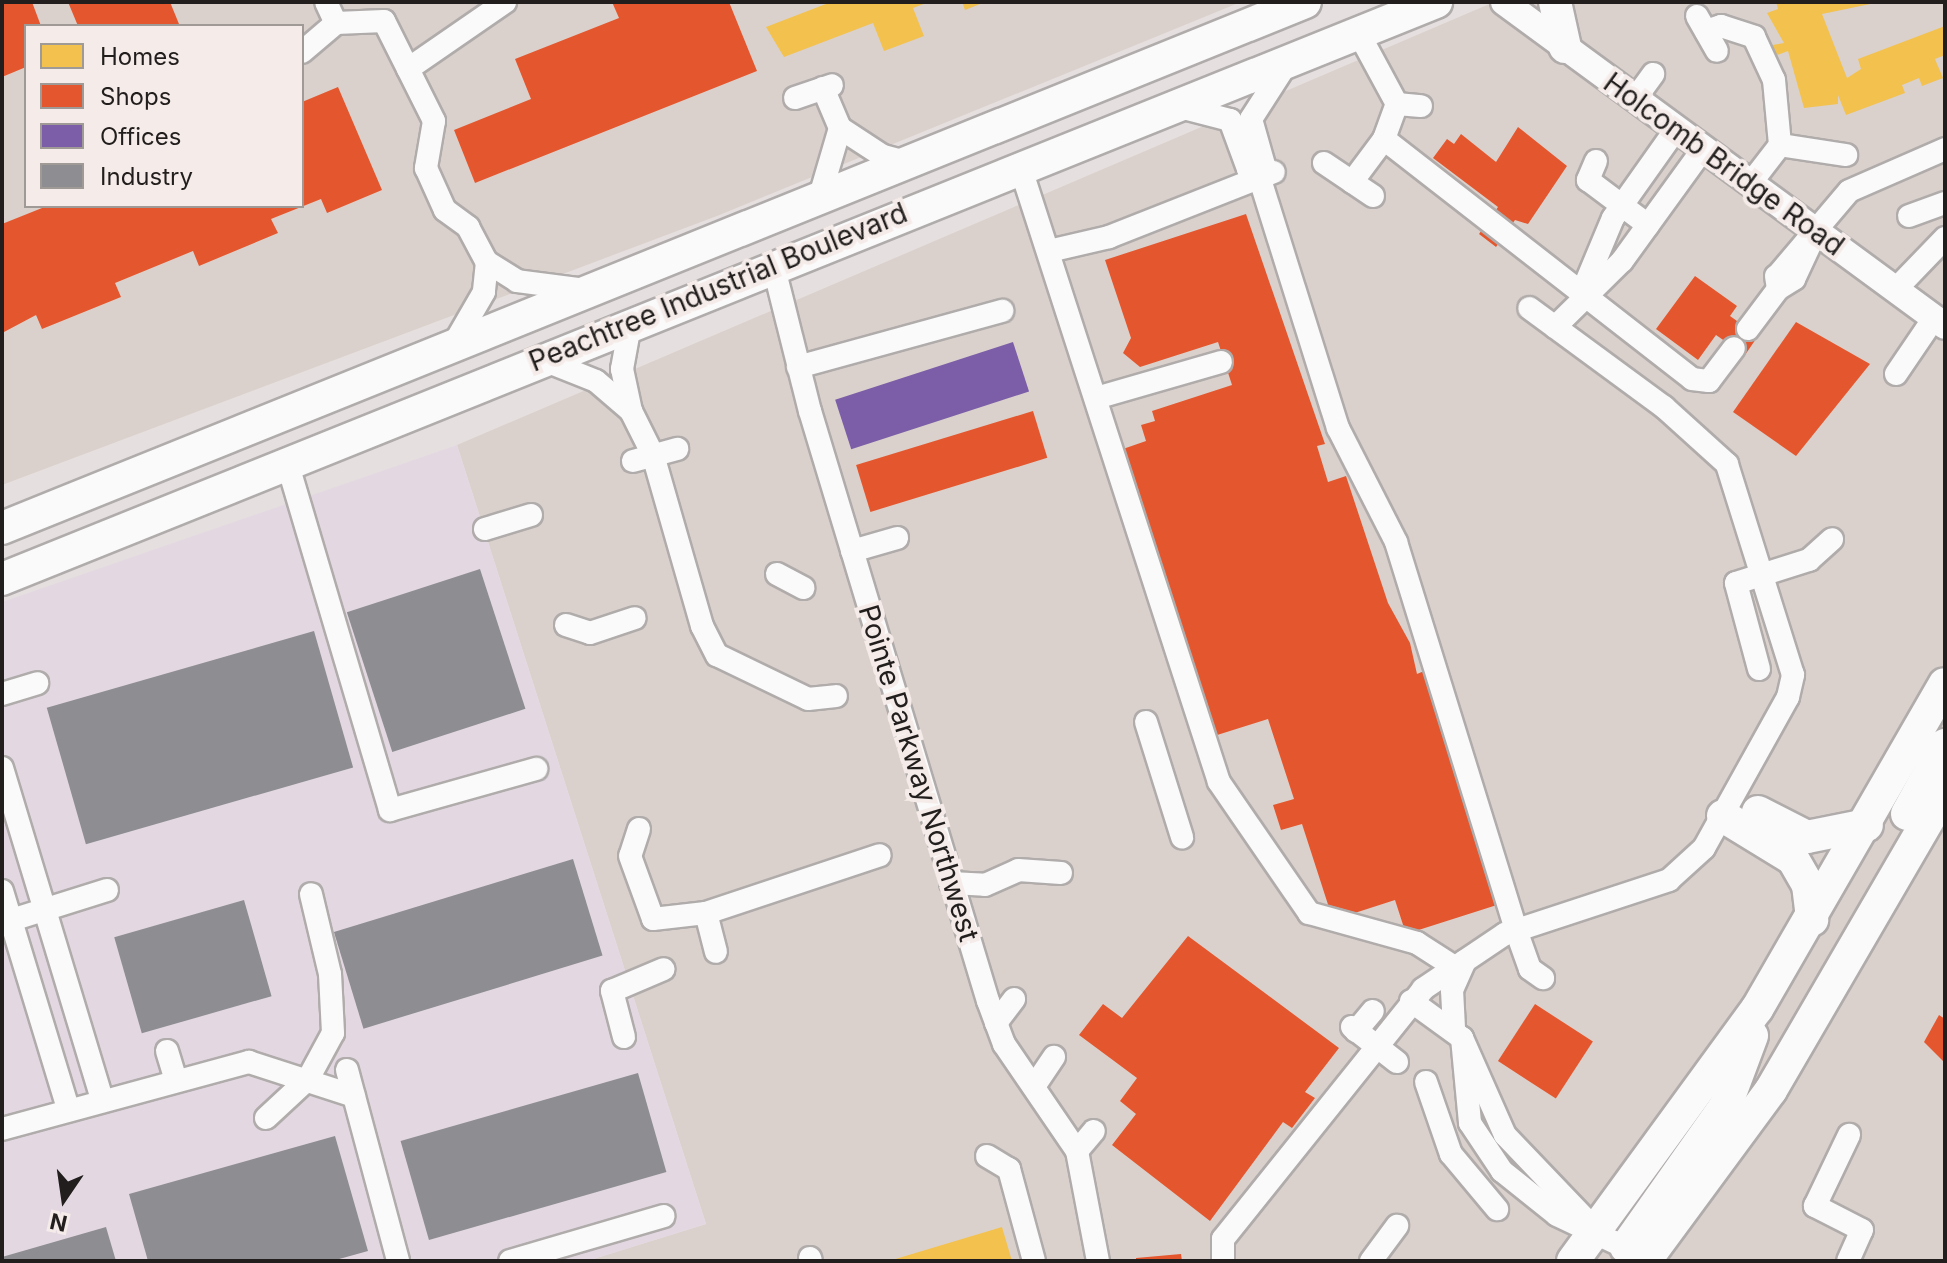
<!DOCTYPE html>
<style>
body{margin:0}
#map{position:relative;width:1947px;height:1263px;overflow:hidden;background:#e5e0df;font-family:Inter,sans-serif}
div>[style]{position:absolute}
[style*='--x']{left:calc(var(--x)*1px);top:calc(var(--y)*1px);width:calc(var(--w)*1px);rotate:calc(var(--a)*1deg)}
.built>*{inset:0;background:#dbd1cc}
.industrial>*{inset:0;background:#e3d8e1}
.homes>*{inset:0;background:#f2c14e}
.shops>*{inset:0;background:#e4572e;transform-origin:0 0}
.offices>*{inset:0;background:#7b5ea7;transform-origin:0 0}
.industry>*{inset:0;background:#8d8d92;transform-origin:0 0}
.roads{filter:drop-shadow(2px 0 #b0acab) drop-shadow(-2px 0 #b0acab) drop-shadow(0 2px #b0acab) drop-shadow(0 -2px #b0acab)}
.minor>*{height:22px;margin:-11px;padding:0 11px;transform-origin:11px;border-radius:11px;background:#fbfafa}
.major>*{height:26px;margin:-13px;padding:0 13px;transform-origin:13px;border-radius:13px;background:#fbfafa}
.highway>*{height:32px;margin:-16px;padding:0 16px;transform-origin:16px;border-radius:16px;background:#fbfafa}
span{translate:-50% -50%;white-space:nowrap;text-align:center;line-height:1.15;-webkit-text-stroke:8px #f5ece9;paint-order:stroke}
.street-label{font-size:28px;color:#211e1d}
.frame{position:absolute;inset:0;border:4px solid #211e1d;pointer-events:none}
.legend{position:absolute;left:24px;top:24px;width:280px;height:184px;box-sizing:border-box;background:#f5ece9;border:2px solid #a09a97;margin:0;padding:10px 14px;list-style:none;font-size:24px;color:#211e1d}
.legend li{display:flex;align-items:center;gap:16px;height:40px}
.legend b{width:40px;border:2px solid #a09a97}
.north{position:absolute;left:24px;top:1159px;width:80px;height:80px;-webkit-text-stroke:6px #f5ece9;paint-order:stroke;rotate:193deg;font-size:22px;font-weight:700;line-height:32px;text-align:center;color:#211e1d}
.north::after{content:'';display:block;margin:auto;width:28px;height:36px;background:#211e1d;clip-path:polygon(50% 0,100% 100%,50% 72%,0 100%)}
</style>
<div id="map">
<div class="built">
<div style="clip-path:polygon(evenodd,2px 2px,1241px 2px,717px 216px,2px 485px,2px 2px,26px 26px,302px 26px,302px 206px,26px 206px,26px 26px)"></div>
<div style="clip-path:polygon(1494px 2px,1945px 2px,1945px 1261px,587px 1261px,706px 1224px,457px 445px)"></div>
</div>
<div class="industrial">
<div style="clip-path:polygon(457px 445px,706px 1224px,587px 1261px,2px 1261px,2px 602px)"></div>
</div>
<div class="homes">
<div style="clip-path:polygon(831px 2px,929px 2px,913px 8px,924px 36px,884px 51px,873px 23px,784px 57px,766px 27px)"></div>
<div style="clip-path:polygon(962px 2px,985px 2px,965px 10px)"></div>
<div style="clip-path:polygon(1776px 2px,1880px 2px,1822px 14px,1847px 78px,1861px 69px,1858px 59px,1945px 26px,1945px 55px,1935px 59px,1943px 78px,1922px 86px,1919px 78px,1902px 85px,1905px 93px,1846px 115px,1838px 95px,1838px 104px,1804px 108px,1788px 51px,1777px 55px,1780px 63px,1758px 72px,1749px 49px,1784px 43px,1767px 13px,1778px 9px)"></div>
<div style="clip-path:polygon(1002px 1227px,1012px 1261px,892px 1261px,892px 1260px)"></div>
</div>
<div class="shops">
<div style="clip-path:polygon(2px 2px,32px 2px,41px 26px,26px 26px,26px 67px,2px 77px)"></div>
<div style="clip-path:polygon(68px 2px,170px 2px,179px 24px,78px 26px)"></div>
<div style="clip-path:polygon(612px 2px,729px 2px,757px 71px,475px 183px,454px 130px,531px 99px,515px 59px,619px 18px)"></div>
<div style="clip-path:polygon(338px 87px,382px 190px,327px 213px,321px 199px,271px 219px,278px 233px,199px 266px,193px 251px,115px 283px,121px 297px,42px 329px,36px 315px,4px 332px,2px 224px,47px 206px,302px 206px,302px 102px)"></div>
<div style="clip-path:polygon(1518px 127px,1567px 166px,1528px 224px,1515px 220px,1496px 247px,1479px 234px,1498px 207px,1433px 158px,1447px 139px,1454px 144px,1461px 134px,1496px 162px)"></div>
<div style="clip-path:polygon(1246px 214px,1325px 444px,1317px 446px,1328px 482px,1346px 476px,1388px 603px,1410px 643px,1417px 674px,1424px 671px,1500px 904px,1406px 934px,1395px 900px,1333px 920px,1302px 824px,1281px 830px,1273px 805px,1294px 799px,1268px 719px,1214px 736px,1120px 450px,1146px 441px,1141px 425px,1155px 421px,1152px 411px,1232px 385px,1218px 342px,1140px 367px,1123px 353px,1131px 338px,1105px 260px)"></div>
<div style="clip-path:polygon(1695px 276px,1737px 306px,1730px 316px,1758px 336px,1745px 355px,1716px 335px,1698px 360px,1656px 329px)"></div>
<div style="clip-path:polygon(1796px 322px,1870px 364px,1796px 456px,1733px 412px)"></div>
<div style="left:1033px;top:411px;width:49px;height:185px;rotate:73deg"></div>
<div style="clip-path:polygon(1188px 936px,1339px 1048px,1305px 1092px,1315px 1098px,1292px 1128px,1283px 1122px,1210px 1221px,1112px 1145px,1136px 1114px,1120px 1101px,1137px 1078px,1079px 1035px,1103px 1004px,1122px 1018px)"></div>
<div style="left:1535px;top:1004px;width:69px;height:68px;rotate:33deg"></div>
<div style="clip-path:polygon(1939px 1015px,1945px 1019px,1945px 1063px,1924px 1042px)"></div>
<div style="clip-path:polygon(1181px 1254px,1182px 1261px,1136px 1261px,1136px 1258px)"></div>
</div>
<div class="offices">
<div style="left:1013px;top:342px;width:52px;height:187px;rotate:72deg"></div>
</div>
<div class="industry">
<div style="left:480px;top:569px;width:147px;height:140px;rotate:72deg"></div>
<div style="left:314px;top:631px;width:142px;height:278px;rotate:74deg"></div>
<div style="left:573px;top:859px;width:101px;height:250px;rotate:73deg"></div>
<div style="left:244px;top:900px;width:100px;height:135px;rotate:74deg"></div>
<div style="left:638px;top:1073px;width:103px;height:247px;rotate:74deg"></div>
<div style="clip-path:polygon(335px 1136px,368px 1251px,332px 1261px,148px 1261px,129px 1194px)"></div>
<div style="clip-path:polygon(106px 1227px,116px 1261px,2px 1261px,2px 1257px)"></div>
</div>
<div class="roads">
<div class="minor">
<div style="--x:326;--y:2;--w:23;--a:65"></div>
<div style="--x:336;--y:23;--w:48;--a:-2.4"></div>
<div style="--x:384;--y:21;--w:112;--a:63.4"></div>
<div style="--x:434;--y:121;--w:48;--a:99.7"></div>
<div style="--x:426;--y:168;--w:46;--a:65.7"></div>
<div style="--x:445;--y:210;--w:29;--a:36"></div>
<div style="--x:468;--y:227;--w:40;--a:62"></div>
<div style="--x:487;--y:262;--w:30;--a:96"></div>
<div style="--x:484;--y:292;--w:58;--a:120.1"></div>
<div style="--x:1697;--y:16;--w:40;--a:60.3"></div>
<div style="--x:1706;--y:31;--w:16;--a:-18"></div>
<div style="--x:1721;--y:26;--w:35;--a:18"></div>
<div style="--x:1754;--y:37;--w:47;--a:65.1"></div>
<div style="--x:1774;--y:80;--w:65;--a:84.7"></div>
<div style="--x:1358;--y:32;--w:82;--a:61.6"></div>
<div style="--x:1397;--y:104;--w:24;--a:5"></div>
<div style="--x:302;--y:52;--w:45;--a:-40.5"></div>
<div style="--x:1285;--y:66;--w:63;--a:122.7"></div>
<div style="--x:1251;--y:119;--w:48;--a:74.2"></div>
<div style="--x:1264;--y:165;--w:12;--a:114"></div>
<div style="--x:1259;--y:176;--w:264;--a:72.6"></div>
<div style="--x:1338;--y:428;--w:128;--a:63"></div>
<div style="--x:1396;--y:542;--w:406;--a:72.8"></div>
<div style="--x:1516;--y:930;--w:41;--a:70.3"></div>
<div style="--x:1530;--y:969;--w:16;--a:35"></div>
<div style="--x:408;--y:69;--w:118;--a:-34.6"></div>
<div style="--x:823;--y:88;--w:43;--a:67"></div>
<div style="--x:840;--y:128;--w:51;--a:33.1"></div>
<div style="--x:883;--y:156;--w:24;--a:15"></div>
<div style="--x:795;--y:98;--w:39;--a:-19"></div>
<div style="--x:1635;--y:99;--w:31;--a:-54"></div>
<div style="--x:1184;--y:108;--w:48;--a:14.6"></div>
<div style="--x:1230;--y:120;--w:52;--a:69.8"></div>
<div style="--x:1248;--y:169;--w:13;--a:32"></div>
<div style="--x:1384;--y:139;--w:390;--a:37.9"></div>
<div style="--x:1692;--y:379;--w:17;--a:7"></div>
<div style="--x:1709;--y:381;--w:41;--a:-52.9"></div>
<div style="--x:1596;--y:161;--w:21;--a:113"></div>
<div style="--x:1588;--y:180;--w:75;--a:36.9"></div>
<div style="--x:1324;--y:163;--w:59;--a:34"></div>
<div style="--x:1020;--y:166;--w:647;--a:72.1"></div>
<div style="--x:1219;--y:782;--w:159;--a:55.5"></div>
<div style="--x:1309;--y:913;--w:112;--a:15.5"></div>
<div style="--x:1417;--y:943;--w:43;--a:32.6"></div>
<div style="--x:1352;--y:182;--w:54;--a:-53.3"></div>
<div style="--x:1384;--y:139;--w:37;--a:-70"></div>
<div style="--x:1750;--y:184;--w:49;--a:-52.4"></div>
<div style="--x:1780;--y:145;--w:67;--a:8.6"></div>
<div style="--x:820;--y:196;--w:71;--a:-73.6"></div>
<div style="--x:1909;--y:216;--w:38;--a:-20"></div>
<div style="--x:1049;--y:251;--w:62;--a:-13.1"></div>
<div style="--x:1109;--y:237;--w:177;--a:-21.5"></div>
<div style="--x:487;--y:262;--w:36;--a:32"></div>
<div style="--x:517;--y:281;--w:62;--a:7.5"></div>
<div style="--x:774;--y:268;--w:147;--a:75.9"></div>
<div style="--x:810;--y:411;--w:616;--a:73.21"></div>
<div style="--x:988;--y:1001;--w:46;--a:69.6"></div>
<div style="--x:1004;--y:1044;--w:130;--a:55.7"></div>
<div style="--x:1077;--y:1151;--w:112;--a:79.2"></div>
<div style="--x:1776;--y:276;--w:13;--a:81"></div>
<div style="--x:1778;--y:289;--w:19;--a:-32"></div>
<div style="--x:1794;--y:279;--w:52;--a:-64.9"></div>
<div style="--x:1777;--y:276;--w:111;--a:-49.7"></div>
<div style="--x:1849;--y:191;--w:105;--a:-23.6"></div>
<div style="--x:1895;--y:290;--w:72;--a:-46.1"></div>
<div style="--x:1582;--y:292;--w:80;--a:-67.3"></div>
<div style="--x:1613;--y:218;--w:109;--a:-54.7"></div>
<div style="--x:630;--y:325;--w:45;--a:100.3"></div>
<div style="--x:622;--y:369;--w:43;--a:77.9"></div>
<div style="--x:631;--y:411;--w:49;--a:63.4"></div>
<div style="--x:653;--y:455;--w:178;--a:74"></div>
<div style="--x:702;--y:626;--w:33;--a:63"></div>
<div style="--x:717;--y:655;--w:101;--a:25.8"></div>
<div style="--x:808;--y:699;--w:28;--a:-6"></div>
<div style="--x:1555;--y:327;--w:94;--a:-44.6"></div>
<div style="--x:1622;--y:261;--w:138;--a:-54.1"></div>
<div style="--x:1748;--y:329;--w:50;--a:-53.1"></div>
<div style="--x:541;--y:359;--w:59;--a:21.8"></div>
<div style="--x:596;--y:381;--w:46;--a:40.6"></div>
<div style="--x:798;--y:367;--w:212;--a:-15.4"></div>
<div style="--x:1896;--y:374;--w:68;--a:-55.8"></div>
<div style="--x:1096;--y:398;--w:130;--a:-16.1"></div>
<div style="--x:633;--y:461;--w:46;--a:-15.3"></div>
<div style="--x:287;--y:462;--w:363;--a:73.5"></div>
<div style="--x:390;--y:810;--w:152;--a:-15.7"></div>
<div style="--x:485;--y:529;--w:48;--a:-16.9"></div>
<div style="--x:852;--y:551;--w:47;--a:-16.1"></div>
<div style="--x:777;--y:574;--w:30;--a:28"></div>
<div style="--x:566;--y:625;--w:25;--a:18"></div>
<div style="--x:590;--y:633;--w:47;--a:-18.4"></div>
<div style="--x:1759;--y:669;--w:89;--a:-105"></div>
<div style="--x:1736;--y:583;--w:77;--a:-17.5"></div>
<div style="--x:1809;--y:560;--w:31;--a:-42"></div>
<div style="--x:2;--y:694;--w:37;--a:-17"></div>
<div style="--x:1146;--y:722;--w:121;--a:72.6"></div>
<div style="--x:2;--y:768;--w:347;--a:73.2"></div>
<div style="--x:639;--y:829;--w:28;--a:108"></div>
<div style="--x:630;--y:856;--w:67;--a:69.9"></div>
<div style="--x:653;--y:919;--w:53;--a:-6.5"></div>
<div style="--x:706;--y:913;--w:40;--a:75.6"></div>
<div style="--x:951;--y:883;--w:34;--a:3"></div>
<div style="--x:985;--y:885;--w:36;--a:-24"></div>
<div style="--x:1018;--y:870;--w:43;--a:4"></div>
<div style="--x:2;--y:891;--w:227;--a:73.1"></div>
<div style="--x:706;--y:913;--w:183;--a:-18.4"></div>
<div style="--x:2;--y:923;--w:110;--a:-17.4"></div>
<div style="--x:1411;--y:1001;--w:63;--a:36"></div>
<div style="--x:1462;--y:1038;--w:106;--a:66.1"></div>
<div style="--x:1505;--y:1135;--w:127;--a:46.3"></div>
<div style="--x:996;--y:1023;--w:30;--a:-53"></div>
<div style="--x:1352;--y:1027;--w:57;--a:37.9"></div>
<div style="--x:1454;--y:1028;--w:38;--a:-93"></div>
<div style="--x:1452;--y:990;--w:32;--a:-66"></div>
<div style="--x:1356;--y:1031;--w:26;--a:-50"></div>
<div style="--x:624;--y:1037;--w:48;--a:-104.6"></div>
<div style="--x:612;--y:991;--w:56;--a:-22.9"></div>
<div style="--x:1462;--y:1038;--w:85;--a:84.6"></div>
<div style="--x:1470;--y:1123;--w:58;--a:56.3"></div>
<div style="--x:1502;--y:1171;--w:70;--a:38.7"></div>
<div style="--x:1557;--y:1215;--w:89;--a:25.4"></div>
<div style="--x:167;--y:1051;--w:30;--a:73"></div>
<div style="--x:347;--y:1070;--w:198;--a:75"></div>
<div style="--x:1426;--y:1082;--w:76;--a:70.9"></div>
<div style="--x:1451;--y:1154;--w:72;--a:50.1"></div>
<div style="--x:1035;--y:1085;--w:34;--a:-56"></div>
<div style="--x:266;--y:1118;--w:57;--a:-42.9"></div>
<div style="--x:308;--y:1079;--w:52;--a:-61.5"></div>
<div style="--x:333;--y:1033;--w:59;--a:-92.9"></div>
<div style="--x:330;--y:974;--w:82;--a:-103.4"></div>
<div style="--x:2;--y:1129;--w:256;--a:-15.2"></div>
<div style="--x:249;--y:1062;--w:110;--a:17.9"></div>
<div style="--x:1077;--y:1151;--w:26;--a:-50"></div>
<div style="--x:987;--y:1156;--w:26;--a:31"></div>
<div style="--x:1009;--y:1169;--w:95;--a:74.8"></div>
<div style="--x:810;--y:1258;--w:3;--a:72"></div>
<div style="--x:510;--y:1261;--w:160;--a:-16.3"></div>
<div style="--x:1223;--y:1261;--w:22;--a:-90"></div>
<div style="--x:1223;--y:1239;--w:320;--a:-51.3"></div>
<div style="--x:1423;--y:989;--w:99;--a:-33.9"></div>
<div style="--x:1505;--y:934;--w:173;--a:-18.2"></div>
<div style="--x:1669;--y:880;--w:47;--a:-42.4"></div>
<div style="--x:1704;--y:848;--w:173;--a:-60.9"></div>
<div style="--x:1788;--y:697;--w:23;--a:-77"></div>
<div style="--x:1793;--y:675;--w:221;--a:-107.4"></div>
<div style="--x:1727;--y:464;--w:85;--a:-137.9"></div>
<div style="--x:1664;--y:407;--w:167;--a:-143.7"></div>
<div style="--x:1371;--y:1261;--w:44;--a:-53.4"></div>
<div style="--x:1848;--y:1261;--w:34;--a:-66"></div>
<div style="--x:1862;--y:1230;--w:53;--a:-152.9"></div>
<div style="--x:1815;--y:1206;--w:79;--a:-64.4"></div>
</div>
<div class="major">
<div style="--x:1504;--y:2;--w:547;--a:36.3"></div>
</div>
<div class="highway">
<div style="--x:1555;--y:2;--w:46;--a:77.5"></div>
<div style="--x:2;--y:528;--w:1405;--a:-21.98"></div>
<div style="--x:2;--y:579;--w:1546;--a:-21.92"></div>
<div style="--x:1758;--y:812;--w:55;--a:27"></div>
<div style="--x:1807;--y:837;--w:61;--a:-11.3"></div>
<div style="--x:1907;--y:814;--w:79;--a:-61.2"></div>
<div style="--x:1723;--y:816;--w:82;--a:31.6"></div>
<div style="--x:1793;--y:859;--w:30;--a:60"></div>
<div style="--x:1808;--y:885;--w:35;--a:83"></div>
<div style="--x:1626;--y:1247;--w:174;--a:-54.8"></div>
<div style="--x:1726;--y:1105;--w:74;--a:-69.4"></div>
<div style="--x:1573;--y:1261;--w:312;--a:-53.9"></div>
<div style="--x:1757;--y:1009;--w:375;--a:-60"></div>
<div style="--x:1645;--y:1261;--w:212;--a:-53.6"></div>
<div style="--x:1771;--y:1090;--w:346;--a:-59.8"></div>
</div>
</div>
<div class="street-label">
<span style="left:1724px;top:164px;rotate:36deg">Holcomb Bridge Road</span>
<span style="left:718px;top:287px;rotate:-22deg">Peachtree Industrial Boulevard</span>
<span style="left:919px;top:773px;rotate:73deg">Pointe Parkway Northwest</span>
</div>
<div class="frame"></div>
<ul class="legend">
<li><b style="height:22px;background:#f2c14e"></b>Homes</li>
<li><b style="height:22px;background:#e4572e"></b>Shops</li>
<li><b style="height:22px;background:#7b5ea7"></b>Offices</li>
<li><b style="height:22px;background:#8d8d92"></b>Industry</li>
</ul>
<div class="north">N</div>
</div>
